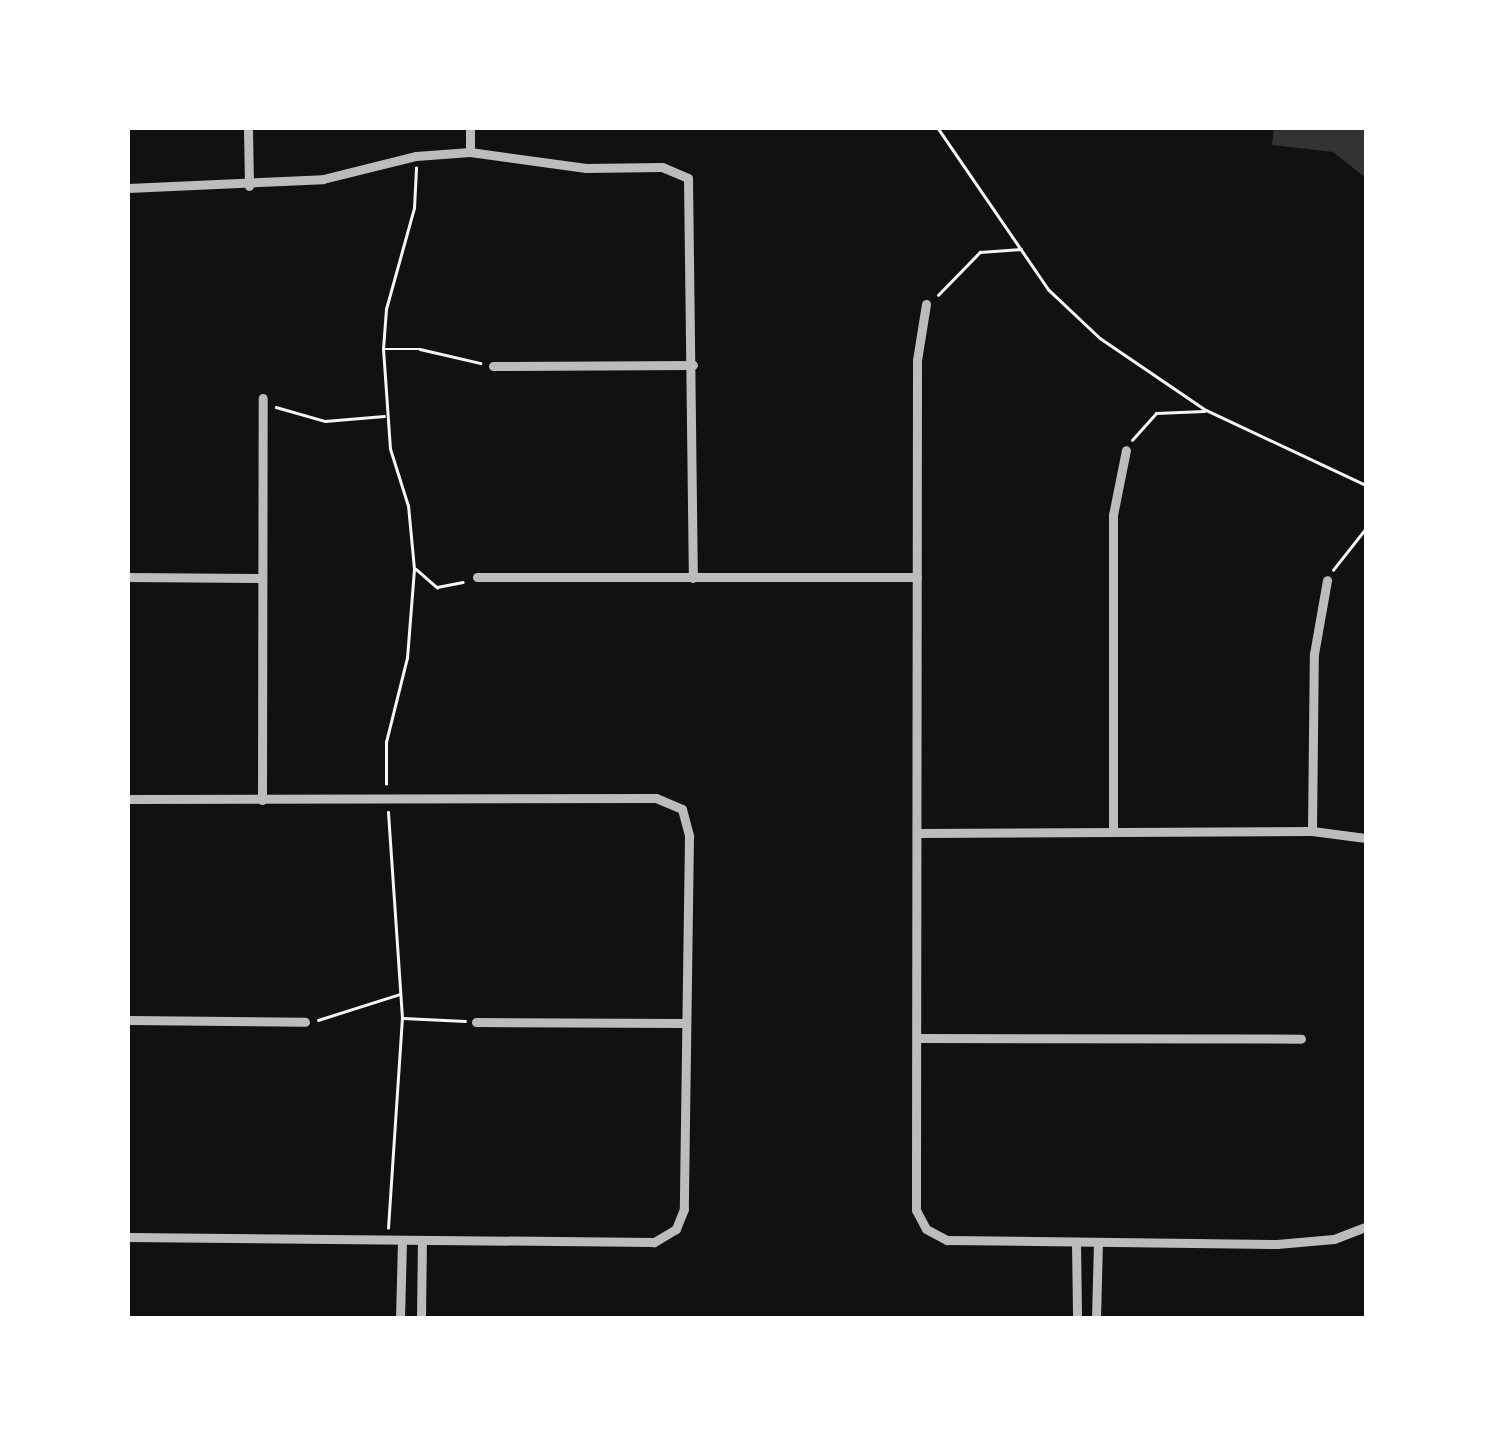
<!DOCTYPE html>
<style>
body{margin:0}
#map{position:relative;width:1494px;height:1446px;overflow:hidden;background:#111;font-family:"Work Sans",sans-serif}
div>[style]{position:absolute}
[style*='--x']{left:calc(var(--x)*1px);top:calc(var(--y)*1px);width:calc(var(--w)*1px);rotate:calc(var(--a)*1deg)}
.water>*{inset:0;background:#333}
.path>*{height:2.5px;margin:-1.25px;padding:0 1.25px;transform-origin:1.25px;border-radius:1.25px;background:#f5f5f5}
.minor>*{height:9px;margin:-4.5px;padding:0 4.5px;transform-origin:4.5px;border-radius:4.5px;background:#bcbcbc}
span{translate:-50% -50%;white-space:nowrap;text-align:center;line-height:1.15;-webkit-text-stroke:8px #fff;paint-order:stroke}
.frame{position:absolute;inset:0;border:130px solid #fff;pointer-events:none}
</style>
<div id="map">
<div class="water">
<div style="clip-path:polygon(1274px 128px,1366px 128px,1366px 178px,1333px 152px,1272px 145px)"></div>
</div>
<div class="path">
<div style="--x:938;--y:128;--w:196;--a:55.6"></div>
<div style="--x:1049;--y:290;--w:70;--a:43.3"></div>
<div style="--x:1100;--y:338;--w:128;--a:34.2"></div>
<div style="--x:1206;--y:410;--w:177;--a:25.1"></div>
<div style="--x:938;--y:295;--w:60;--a:-45.7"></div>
<div style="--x:980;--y:252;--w:41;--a:-4.2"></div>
<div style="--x:384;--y:349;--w:36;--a:0"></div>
<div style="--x:420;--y:349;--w:62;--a:13.1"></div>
<div style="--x:276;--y:407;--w:51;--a:15.9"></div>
<div style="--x:325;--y:421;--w:59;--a:-4.8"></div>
<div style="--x:1132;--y:440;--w:36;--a:-48"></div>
<div style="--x:1156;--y:413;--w:48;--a:-2.4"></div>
<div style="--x:416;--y:569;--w:28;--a:41"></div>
<div style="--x:437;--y:587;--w:26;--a:-11"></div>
<div style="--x:1333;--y:570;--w:53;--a:-51.8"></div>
<div style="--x:386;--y:784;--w:42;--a:-90"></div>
<div style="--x:386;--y:742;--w:87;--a:-76"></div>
<div style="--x:407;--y:658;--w:89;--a:-85.5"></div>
<div style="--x:414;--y:569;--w:63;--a:-95.4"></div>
<div style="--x:408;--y:506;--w:60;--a:-107.5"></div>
<div style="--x:390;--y:449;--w:100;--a:-94"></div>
<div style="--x:383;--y:349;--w:40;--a:-85.7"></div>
<div style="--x:386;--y:309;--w:105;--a:-74.5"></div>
<div style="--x:414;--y:208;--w:40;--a:-87.1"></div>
<div style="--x:403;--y:1018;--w:62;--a:2.8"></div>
<div style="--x:318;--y:1020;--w:86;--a:-17.6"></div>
<div style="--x:388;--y:1228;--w:210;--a:-86.2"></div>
<div style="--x:402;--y:1018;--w:206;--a:-93.9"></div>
</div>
<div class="minor">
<div style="--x:248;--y:128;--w:58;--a:89"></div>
<div style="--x:470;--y:152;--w:24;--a:-90"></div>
<div style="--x:128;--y:188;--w:195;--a:-2.6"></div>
<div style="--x:323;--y:179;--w:96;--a:-13.9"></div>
<div style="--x:416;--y:156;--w:54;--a:-4.2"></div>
<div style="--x:470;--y:152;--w:117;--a:7.9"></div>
<div style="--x:586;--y:168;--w:76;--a:-0.8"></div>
<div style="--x:662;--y:167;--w:28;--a:23"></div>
<div style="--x:688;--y:178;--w:400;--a:89.3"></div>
<div style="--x:926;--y:304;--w:57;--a:99.1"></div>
<div style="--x:917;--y:360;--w:850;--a:90.07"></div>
<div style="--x:916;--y:1210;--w:21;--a:62"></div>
<div style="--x:926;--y:1229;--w:24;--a:28"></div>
<div style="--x:947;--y:1240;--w:330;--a:0.7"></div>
<div style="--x:1277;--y:1244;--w:57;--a:-5"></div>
<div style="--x:1334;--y:1239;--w:34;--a:-21"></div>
<div style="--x:493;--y:366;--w:200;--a:-0.3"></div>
<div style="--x:128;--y:577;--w:133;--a:0.4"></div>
<div style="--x:477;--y:577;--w:440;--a:0"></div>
<div style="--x:128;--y:799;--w:528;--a:-0.11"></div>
<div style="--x:656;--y:798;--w:28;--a:23"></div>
<div style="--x:682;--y:809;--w:28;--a:75"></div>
<div style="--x:689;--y:836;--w:373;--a:90.8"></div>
<div style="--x:684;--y:1209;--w:22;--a:112"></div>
<div style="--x:676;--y:1229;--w:26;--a:149"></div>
<div style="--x:654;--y:1242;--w:526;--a:-179.46"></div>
<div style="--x:262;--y:800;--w:402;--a:-89.9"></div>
<div style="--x:1312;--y:831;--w:177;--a:-89.4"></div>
<div style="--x:1314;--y:654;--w:75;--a:-80"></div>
<div style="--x:1113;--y:832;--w:317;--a:-90"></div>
<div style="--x:1113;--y:515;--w:66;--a:-78.7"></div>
<div style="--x:918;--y:833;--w:394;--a:-0.3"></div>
<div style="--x:1312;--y:831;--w:54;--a:7.4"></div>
<div style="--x:128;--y:1020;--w:177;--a:0.6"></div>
<div style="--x:476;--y:1022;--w:209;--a:0.3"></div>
<div style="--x:917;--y:1038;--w:384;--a:0.1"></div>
<div style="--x:1076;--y:1242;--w:76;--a:89.2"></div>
<div style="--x:400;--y:1318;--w:77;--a:-88.5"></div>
<div style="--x:421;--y:1318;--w:78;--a:-89.3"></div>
<div style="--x:1096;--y:1318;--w:75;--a:-88.5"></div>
</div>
<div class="frame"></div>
</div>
